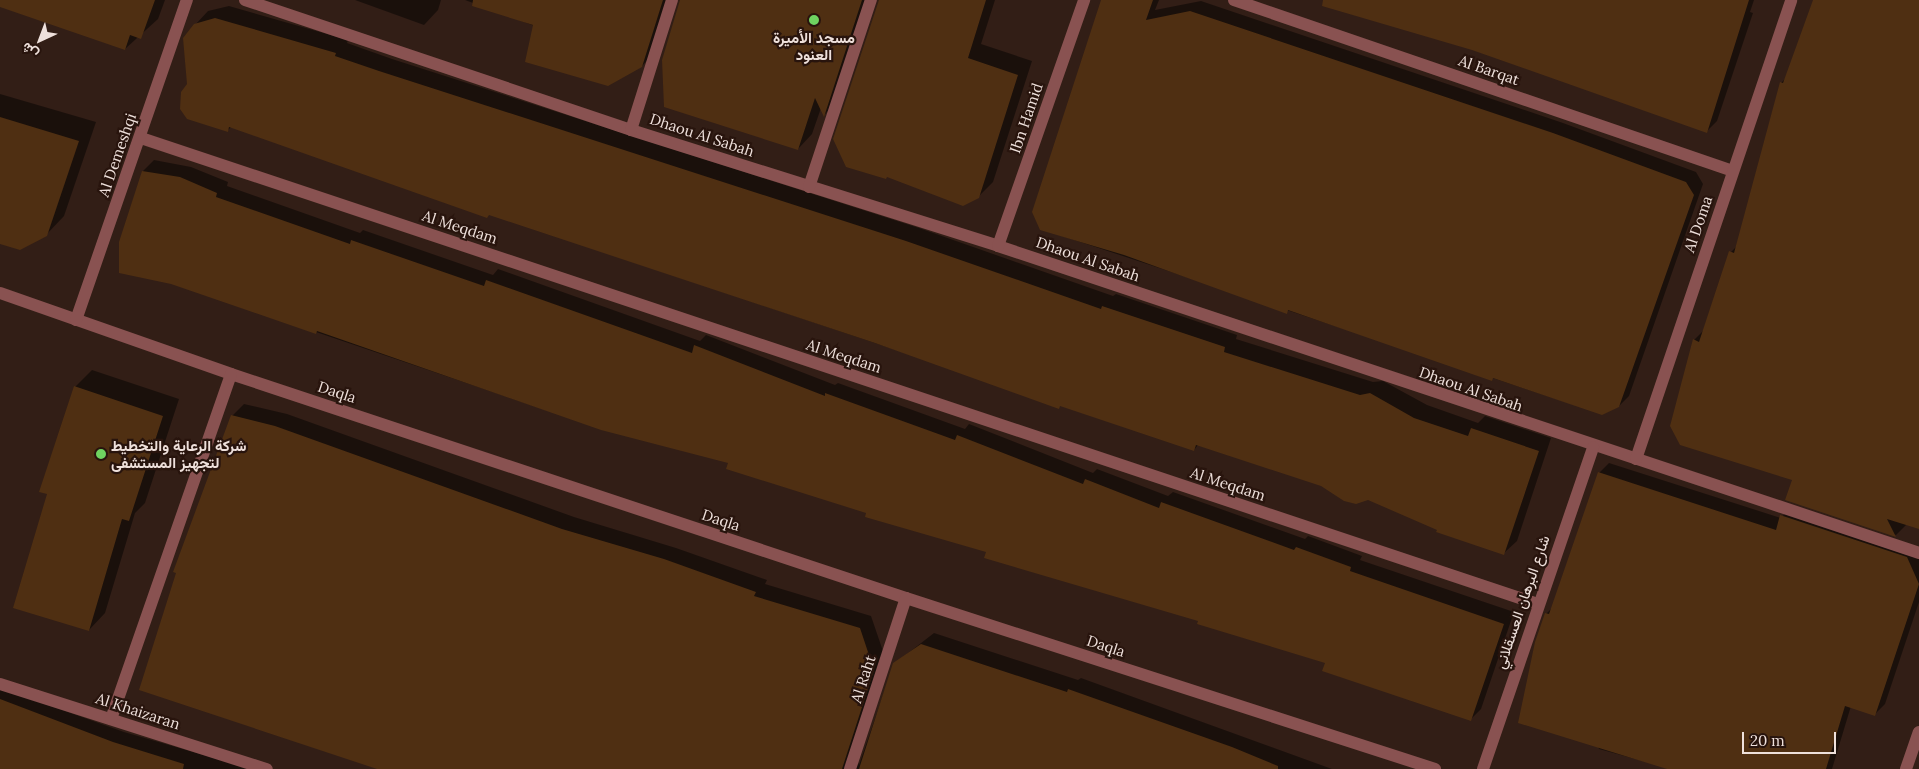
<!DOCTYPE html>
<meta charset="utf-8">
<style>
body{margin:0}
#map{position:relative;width:1919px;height:769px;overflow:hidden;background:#321e16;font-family:Lora,Vazirmatn,serif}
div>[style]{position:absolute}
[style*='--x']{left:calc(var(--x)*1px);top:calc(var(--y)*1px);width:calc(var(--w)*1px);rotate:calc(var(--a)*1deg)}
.shadow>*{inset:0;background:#0007}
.building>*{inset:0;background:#4f2f12}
.minor>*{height:12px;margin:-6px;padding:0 6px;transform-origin:6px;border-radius:6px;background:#895251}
.dots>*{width:14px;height:14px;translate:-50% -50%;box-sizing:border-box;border:2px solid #28140d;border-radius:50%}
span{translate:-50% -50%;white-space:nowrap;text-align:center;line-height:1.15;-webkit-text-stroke:4.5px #28140d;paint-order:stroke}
.poi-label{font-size:15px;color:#eee0db;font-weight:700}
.left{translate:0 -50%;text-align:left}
.street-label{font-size:15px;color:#eee0db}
.north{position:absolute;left:15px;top:15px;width:50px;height:50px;-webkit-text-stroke:4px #28140d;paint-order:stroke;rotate:223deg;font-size:14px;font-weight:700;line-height:20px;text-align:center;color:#eee0db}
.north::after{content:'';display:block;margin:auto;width:18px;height:22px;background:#eee0db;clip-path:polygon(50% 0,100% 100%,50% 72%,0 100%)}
.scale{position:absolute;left:1742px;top:732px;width:94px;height:22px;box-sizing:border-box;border:2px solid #eee0db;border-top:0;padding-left:6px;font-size:15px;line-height:18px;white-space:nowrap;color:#eee0db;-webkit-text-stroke:4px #28140d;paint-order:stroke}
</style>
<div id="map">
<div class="shadow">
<div style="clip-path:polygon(0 0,165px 0,158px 19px,125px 49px)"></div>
<div style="clip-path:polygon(355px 0,441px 0,438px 10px,424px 25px)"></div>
<div style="clip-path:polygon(465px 0,672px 0,656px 51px,642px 66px)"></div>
<div style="clip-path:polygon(680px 0,871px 0,837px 102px,824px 115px,821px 108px,812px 134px,798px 149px)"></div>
<div style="clip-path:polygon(879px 0,995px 0,981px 44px,1032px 61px,993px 182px,978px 197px)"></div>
<div style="clip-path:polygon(1102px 0,1159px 0,1155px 10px,1201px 1px,1563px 123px,1696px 172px,1703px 184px,1629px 396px,1619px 406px,1602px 414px,1041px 229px)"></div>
<div style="clip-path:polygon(1366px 0,1754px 0,1750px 12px,1753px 13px,1717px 121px,1707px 131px)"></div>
<div style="clip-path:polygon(1816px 0,1919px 0,1919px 528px,1907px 524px,1896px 535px,1787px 499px,1793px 479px,1694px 340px,1704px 330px,1731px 252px,1738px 245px,1781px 83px,1786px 78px)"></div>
<div style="clip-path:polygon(229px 6px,348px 40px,347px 43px,392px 59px,919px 228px,1113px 296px,1116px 294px,1237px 335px,1236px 339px,1373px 382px,1383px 381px,1427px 405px,1478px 423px,1485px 416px,1551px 438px,1517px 541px,1504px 553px,1368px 499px,1198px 445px,1194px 450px,231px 127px,227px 131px,188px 85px,195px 25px,208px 11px)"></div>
<div style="clip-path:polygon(0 94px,96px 122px,64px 216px,46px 235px,0 243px)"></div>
<div style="clip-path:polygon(154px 160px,191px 167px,228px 182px,227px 186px,360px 233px,363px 230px,493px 275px,498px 269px,700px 341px,706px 335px,835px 385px,838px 383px,965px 429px,969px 424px,1093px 473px,1097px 469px,1168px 496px,1173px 492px,1305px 539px,1308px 536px,1362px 556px,1360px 560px,1514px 612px,1481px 709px,1470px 720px,1327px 662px,868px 512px,730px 462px,602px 429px,171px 283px,143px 171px)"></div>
<div style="clip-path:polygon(92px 370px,179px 399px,145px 503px,135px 513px,105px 613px,89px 630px,48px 493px,75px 387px)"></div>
<div style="clip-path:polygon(244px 404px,287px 414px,574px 517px,676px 548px,767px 580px,765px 584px,871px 616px,885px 657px,854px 754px,859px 765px,894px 664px,934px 633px,1078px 680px,1081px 678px,1332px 769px,381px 769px,232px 416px)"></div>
<div style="clip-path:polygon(1609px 463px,1781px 518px,1792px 506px,1919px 552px,1919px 602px,1885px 704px,1875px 714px,1851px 706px,1832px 769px,1672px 769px,1599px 749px,1546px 614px,1553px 607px,1599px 473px)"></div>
<div style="clip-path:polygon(3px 689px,124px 732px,252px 769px,0 769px,0 690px)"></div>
</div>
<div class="building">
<div style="clip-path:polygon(0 0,155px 0,141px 39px,130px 35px,125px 50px,0 7px)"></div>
<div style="clip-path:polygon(473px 0,663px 0,642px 67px,608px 86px,525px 62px,533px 25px,472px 6px)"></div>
<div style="clip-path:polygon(680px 0,862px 0,824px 117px,815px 98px,798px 150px,664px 107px,662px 60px)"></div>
<div style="clip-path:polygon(879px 0,986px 0,968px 58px,1018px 75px,979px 198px,963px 206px,887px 177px,886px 179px,846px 167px,833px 139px)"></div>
<div style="clip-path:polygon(1101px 0,1153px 0,1146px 20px,1190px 11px,1553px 133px,1686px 182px,1694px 195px,1619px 407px,1602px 415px,1493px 378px,1492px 381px,1288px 310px,1287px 314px,1124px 255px,1040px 230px,1032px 212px)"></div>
<div style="clip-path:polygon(1323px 0,1749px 0,1707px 133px,1472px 50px,1322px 6px)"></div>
<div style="clip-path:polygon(1813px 0,1919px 0,1919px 529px,1887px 519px,1896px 537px,1785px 500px,1792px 480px,1680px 445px,1670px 426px,1693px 339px,1699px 342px,1729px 251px,1734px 253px,1780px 82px,1783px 83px)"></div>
<div style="clip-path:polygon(215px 18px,336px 53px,335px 56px,379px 71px,906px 241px,1101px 309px,1102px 306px,1225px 347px,1224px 352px,1360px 395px,1370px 393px,1414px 418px,1468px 436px,1471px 428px,1539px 451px,1504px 555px,1436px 532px,1437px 530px,1368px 500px,1356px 504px,1344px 501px,1321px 486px,1196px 445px,1194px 451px,1060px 406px,1059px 409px,875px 343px,489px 215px,487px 218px,229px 127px,228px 132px,187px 119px,180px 109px,181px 92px,187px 84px,183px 38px,194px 24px)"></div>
<div style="clip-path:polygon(0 117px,79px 141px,47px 236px,20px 250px,0 244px)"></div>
<div style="clip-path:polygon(142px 171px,180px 177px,217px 193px,216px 197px,350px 244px,351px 240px,484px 286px,486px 280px,692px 353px,694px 345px,825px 396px,825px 393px,955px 440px,957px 435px,1083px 484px,1085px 479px,1159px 508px,1161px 502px,1294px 550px,1296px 547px,1351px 567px,1350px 571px,1504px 624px,1471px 721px,1322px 671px,1325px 663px,1197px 624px,1198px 621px,984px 558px,986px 552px,865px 517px,866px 513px,726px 469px,728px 463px,601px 430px,317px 331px,316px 334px,171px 284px,119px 273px,119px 242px)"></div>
<div style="clip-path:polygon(74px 386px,163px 416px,129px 521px,122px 519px,89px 631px,13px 608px,47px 494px,39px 492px)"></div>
<div style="clip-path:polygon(231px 415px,275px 426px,562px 529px,664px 559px,756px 592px,754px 596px,860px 628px,874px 670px,842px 769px,377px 769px,139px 690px,176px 573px,173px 572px)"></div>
<div style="clip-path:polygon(1598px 472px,1776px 530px,1780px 515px,1907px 557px,1919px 584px,1875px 716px,1845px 706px,1826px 769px,1667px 769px,1518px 723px,1535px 642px,1545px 613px,1549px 614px)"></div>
<div style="clip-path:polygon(921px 644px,1067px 692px,1068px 689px,1232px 747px,1278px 766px,1278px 769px,859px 769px,893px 663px)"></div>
<div style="clip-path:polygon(0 699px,113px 742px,184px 764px,183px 769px,0 769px)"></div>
</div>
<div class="minor">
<div style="--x:245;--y:0;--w:407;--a:18.6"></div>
<div style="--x:631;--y:130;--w:385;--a:17.5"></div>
<div style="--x:998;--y:246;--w:971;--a:18.43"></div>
<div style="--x:1234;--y:0;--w:527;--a:18.92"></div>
<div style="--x:631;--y:130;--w:136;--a:-72.5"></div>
<div style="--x:141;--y:138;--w:1473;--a:18.45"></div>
<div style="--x:809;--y:187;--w:197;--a:-71.7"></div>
<div style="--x:998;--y:246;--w:261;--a:-70.7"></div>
<div style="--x:0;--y:293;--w:245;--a:19.3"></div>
<div style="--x:231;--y:374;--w:711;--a:18.36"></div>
<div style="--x:906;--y:598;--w:556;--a:17.91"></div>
<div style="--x:76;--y:320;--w:339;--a:-70.9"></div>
<div style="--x:1636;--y:459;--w:484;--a:-71.3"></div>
<div style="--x:0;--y:684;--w:280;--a:17.7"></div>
<div style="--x:111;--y:719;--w:365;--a:-70.8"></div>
<div style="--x:850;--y:769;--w:180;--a:-71.9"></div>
<div style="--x:1483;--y:769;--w:340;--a:-71.1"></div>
<div style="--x:1906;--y:769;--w:39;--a:-71"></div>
</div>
<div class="dots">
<div style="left:814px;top:20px;background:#6fd360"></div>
<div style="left:101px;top:454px;background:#6fd360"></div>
</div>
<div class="poi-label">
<span style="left:814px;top:46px">مسجد الأميرة<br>العنود</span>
<span class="left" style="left:111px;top:454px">شركة الرعاية والتخطيط<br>لتجهيز المستشفى</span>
</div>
<div class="street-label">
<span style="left:1489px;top:70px;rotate:19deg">Al Barqat</span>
<span style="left:1026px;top:118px;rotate:-71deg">Ibn Hamid</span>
<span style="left:702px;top:135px;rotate:18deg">Dhaou Al Sabah</span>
<span style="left:117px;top:155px;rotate:-71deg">Al Demeshqi</span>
<span style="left:1698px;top:224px;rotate:-71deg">Al Doma</span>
<span style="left:460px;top:227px;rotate:18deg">Al Meqdam</span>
<span style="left:1088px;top:259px;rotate:19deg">Dhaou Al Sabah</span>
<span style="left:844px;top:356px;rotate:18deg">Al Meqdam</span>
<span style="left:1471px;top:389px;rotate:19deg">Dhaou Al Sabah</span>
<span style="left:337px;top:392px;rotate:18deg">Daqla</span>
<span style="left:1228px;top:484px;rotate:18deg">Al Meqdam</span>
<span style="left:721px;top:520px;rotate:18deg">Daqla</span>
<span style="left:1522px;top:602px;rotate:-71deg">شارع البرهان العسقلاني</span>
<span style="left:1106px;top:646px;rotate:18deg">Daqla</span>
<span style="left:863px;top:679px;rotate:-72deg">Al Raht</span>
<span style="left:138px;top:711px;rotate:18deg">Al Khaizaran</span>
</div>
<div class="north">ش</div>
<div class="scale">20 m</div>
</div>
